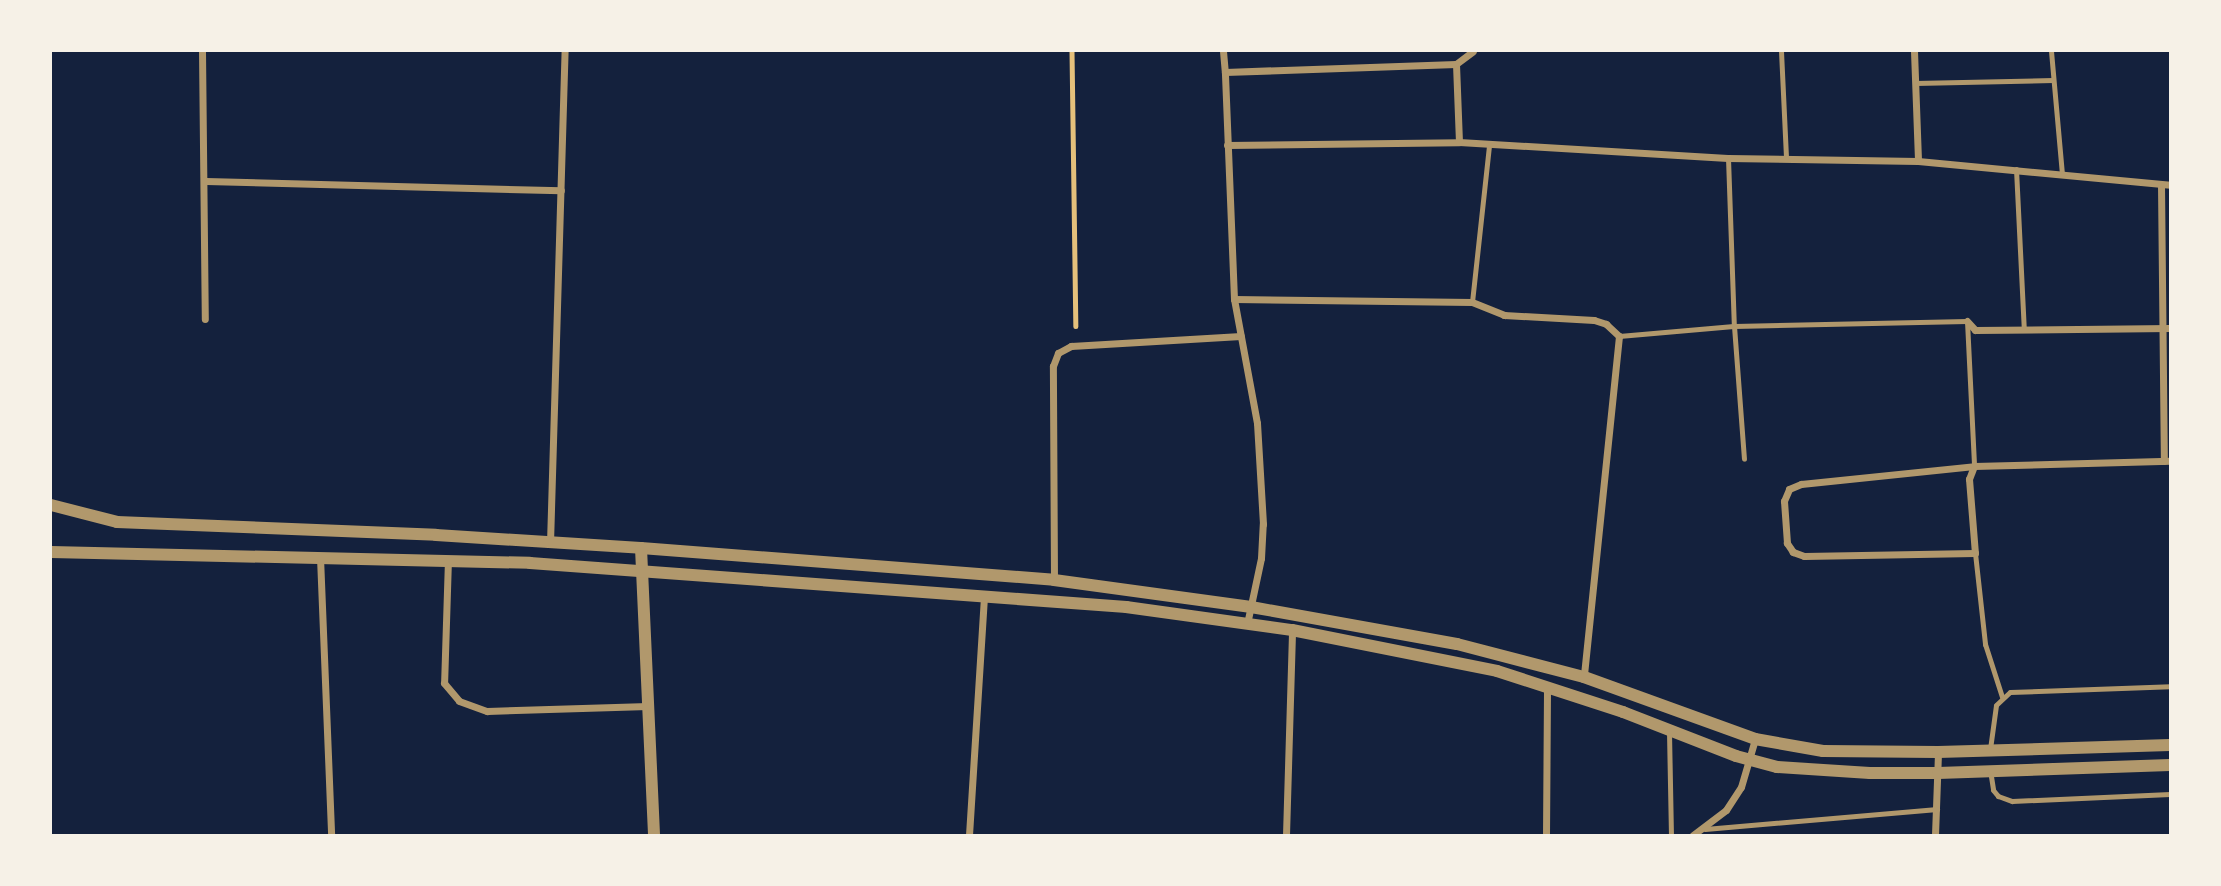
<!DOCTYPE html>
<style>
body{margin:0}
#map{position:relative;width:2221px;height:886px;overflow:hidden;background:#14213d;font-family:Roboto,sans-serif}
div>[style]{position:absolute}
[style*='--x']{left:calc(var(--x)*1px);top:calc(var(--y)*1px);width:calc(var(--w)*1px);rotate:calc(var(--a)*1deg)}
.path>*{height:4.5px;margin:-2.25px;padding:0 2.25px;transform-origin:2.25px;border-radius:2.25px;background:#e5c07b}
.service>*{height:5px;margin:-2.5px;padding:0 2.5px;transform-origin:2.5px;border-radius:2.5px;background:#b1986c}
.minor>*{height:7px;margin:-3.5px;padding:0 3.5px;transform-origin:3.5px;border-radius:3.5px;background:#b1986c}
.tertiary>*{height:12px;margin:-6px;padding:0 6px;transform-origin:6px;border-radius:6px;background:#b1986c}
span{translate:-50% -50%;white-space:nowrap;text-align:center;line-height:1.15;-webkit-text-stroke:5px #f6f1e7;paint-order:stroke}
.frame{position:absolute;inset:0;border:52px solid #f6f1e7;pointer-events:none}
</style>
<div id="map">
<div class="path">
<div style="--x:1072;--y:51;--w:275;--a:89.2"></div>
</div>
<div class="service">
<div style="--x:1781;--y:51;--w:108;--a:87.3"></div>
<div style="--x:2051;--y:51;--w:124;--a:84.9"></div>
<div style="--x:1915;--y:83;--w:138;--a:-1.2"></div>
<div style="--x:1728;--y:158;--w:168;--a:88"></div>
<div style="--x:1734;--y:326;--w:133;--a:85.7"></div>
<div style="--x:2016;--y:169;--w:161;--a:87.2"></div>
<div style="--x:1472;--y:302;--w:157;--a:-83.8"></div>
<div style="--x:1619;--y:336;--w:115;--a:-5"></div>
<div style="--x:1734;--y:326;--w:233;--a:-1.2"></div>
<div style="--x:1967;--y:321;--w:145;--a:87.2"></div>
<div style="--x:1975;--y:553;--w:92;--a:83.7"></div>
<div style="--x:1985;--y:644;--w:56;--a:72.2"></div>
<div style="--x:1669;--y:732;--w:103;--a:88.9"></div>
<div style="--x:1990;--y:749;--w:44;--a:-82.2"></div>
<div style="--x:1996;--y:705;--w:19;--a:-43"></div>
<div style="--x:2010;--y:692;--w:160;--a:-2.1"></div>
<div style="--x:1990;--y:770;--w:20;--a:81"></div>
<div style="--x:1993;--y:790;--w:8;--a:50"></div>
<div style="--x:1998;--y:796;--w:15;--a:20"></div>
<div style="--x:2012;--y:801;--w:158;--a:-2.5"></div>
<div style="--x:1705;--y:829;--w:233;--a:-4.9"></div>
</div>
<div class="minor">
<div style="--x:202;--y:51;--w:268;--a:89.4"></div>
<div style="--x:1223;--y:51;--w:21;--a:85"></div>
<div style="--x:1914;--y:51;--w:110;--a:87.9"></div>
<div style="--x:1459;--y:142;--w:269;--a:3.4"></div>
<div style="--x:1728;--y:158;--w:190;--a:0.9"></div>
<div style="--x:1918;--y:161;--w:253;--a:5.4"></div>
<div style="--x:1227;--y:145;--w:232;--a:-0.7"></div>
<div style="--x:1459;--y:142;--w:78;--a:-92.2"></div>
<div style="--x:206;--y:181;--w:355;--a:1.5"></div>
<div style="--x:2161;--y:185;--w:276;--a:89.4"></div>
<div style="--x:1234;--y:299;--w:238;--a:0.7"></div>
<div style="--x:1472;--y:302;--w:35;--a:22"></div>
<div style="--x:1504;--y:315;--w:90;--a:3.2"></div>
<div style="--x:1594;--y:320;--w:13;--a:18"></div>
<div style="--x:1606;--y:324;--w:18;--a:43"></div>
<div style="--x:1619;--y:336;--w:343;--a:95.9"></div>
<div style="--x:1967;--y:321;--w:12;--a:48"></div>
<div style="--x:1975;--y:330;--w:195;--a:-0.6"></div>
<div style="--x:1974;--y:466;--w:14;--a:111"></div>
<div style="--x:1969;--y:479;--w:74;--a:85.4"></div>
<div style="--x:1975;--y:553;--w:171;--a:179"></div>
<div style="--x:1804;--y:556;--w:12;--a:-160"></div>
<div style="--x:1793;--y:552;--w:11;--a:-124"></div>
<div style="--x:1787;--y:543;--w:42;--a:-94.1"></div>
<div style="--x:1784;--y:501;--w:13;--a:-67"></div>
<div style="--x:1789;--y:489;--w:13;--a:-23"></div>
<div style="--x:1801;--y:484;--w:174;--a:-5.9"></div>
<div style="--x:1974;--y:466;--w:196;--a:-1.5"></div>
<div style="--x:550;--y:543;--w:492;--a:-88.3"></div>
<div style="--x:320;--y:557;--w:278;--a:87.7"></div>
<div style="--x:448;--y:559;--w:124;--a:91.8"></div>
<div style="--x:444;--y:683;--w:23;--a:50"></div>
<div style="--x:459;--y:701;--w:30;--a:20"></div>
<div style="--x:487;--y:711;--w:161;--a:-1.8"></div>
<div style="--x:1054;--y:580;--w:214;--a:-90.3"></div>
<div style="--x:1053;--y:366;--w:14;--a:-69"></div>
<div style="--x:1058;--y:353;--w:15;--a:-28"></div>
<div style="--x:1071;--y:346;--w:170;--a:-3.4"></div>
<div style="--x:1247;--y:624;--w:67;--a:-78"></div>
<div style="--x:1261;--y:558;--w:34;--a:-87"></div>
<div style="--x:1263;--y:524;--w:101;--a:-93.4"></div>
<div style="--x:1257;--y:423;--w:126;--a:-100.5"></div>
<div style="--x:1234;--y:299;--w:227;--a:-92.3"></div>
<div style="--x:1225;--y:72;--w:231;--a:-2"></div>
<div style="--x:1456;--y:64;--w:21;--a:-37"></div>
<div style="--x:969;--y:835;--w:240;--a:-86.4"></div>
<div style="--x:1286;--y:835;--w:205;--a:-88.3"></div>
<div style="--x:1546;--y:835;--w:148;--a:-89.6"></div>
<div style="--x:1693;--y:835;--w:41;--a:-37.1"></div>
<div style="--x:1726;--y:810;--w:27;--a:-57"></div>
<div style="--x:1741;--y:787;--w:50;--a:-73.7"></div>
<div style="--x:1935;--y:835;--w:83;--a:-87.9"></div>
</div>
<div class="tertiary">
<div style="--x:51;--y:505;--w:68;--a:14.4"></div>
<div style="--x:117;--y:522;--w:319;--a:2.3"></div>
<div style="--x:436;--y:535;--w:205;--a:3.6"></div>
<div style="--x:641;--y:548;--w:414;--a:4.4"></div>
<div style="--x:1054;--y:580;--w:199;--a:7.8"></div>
<div style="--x:1251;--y:607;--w:209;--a:10.2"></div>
<div style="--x:1457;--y:644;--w:131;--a:14.6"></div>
<div style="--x:1584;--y:677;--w:182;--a:19.9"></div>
<div style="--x:1755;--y:739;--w:69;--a:10"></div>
<div style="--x:1823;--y:751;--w:115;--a:0.5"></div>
<div style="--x:1938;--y:752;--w:232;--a:-1.7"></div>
<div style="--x:641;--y:548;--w:287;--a:87.4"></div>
<div style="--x:51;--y:552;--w:479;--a:1.3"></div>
<div style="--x:530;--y:563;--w:598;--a:4.22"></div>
<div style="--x:1126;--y:607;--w:168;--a:7.9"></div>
<div style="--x:1292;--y:630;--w:209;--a:11.3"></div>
<div style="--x:1497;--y:671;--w:133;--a:18"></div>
<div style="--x:1623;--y:712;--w:121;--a:21.3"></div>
<div style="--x:1736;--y:756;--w:42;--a:15"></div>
<div style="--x:1777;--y:767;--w:93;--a:3.7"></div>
<div style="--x:1870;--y:773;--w:68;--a:0"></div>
<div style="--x:1938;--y:773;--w:232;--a:-2"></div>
</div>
<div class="frame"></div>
</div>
